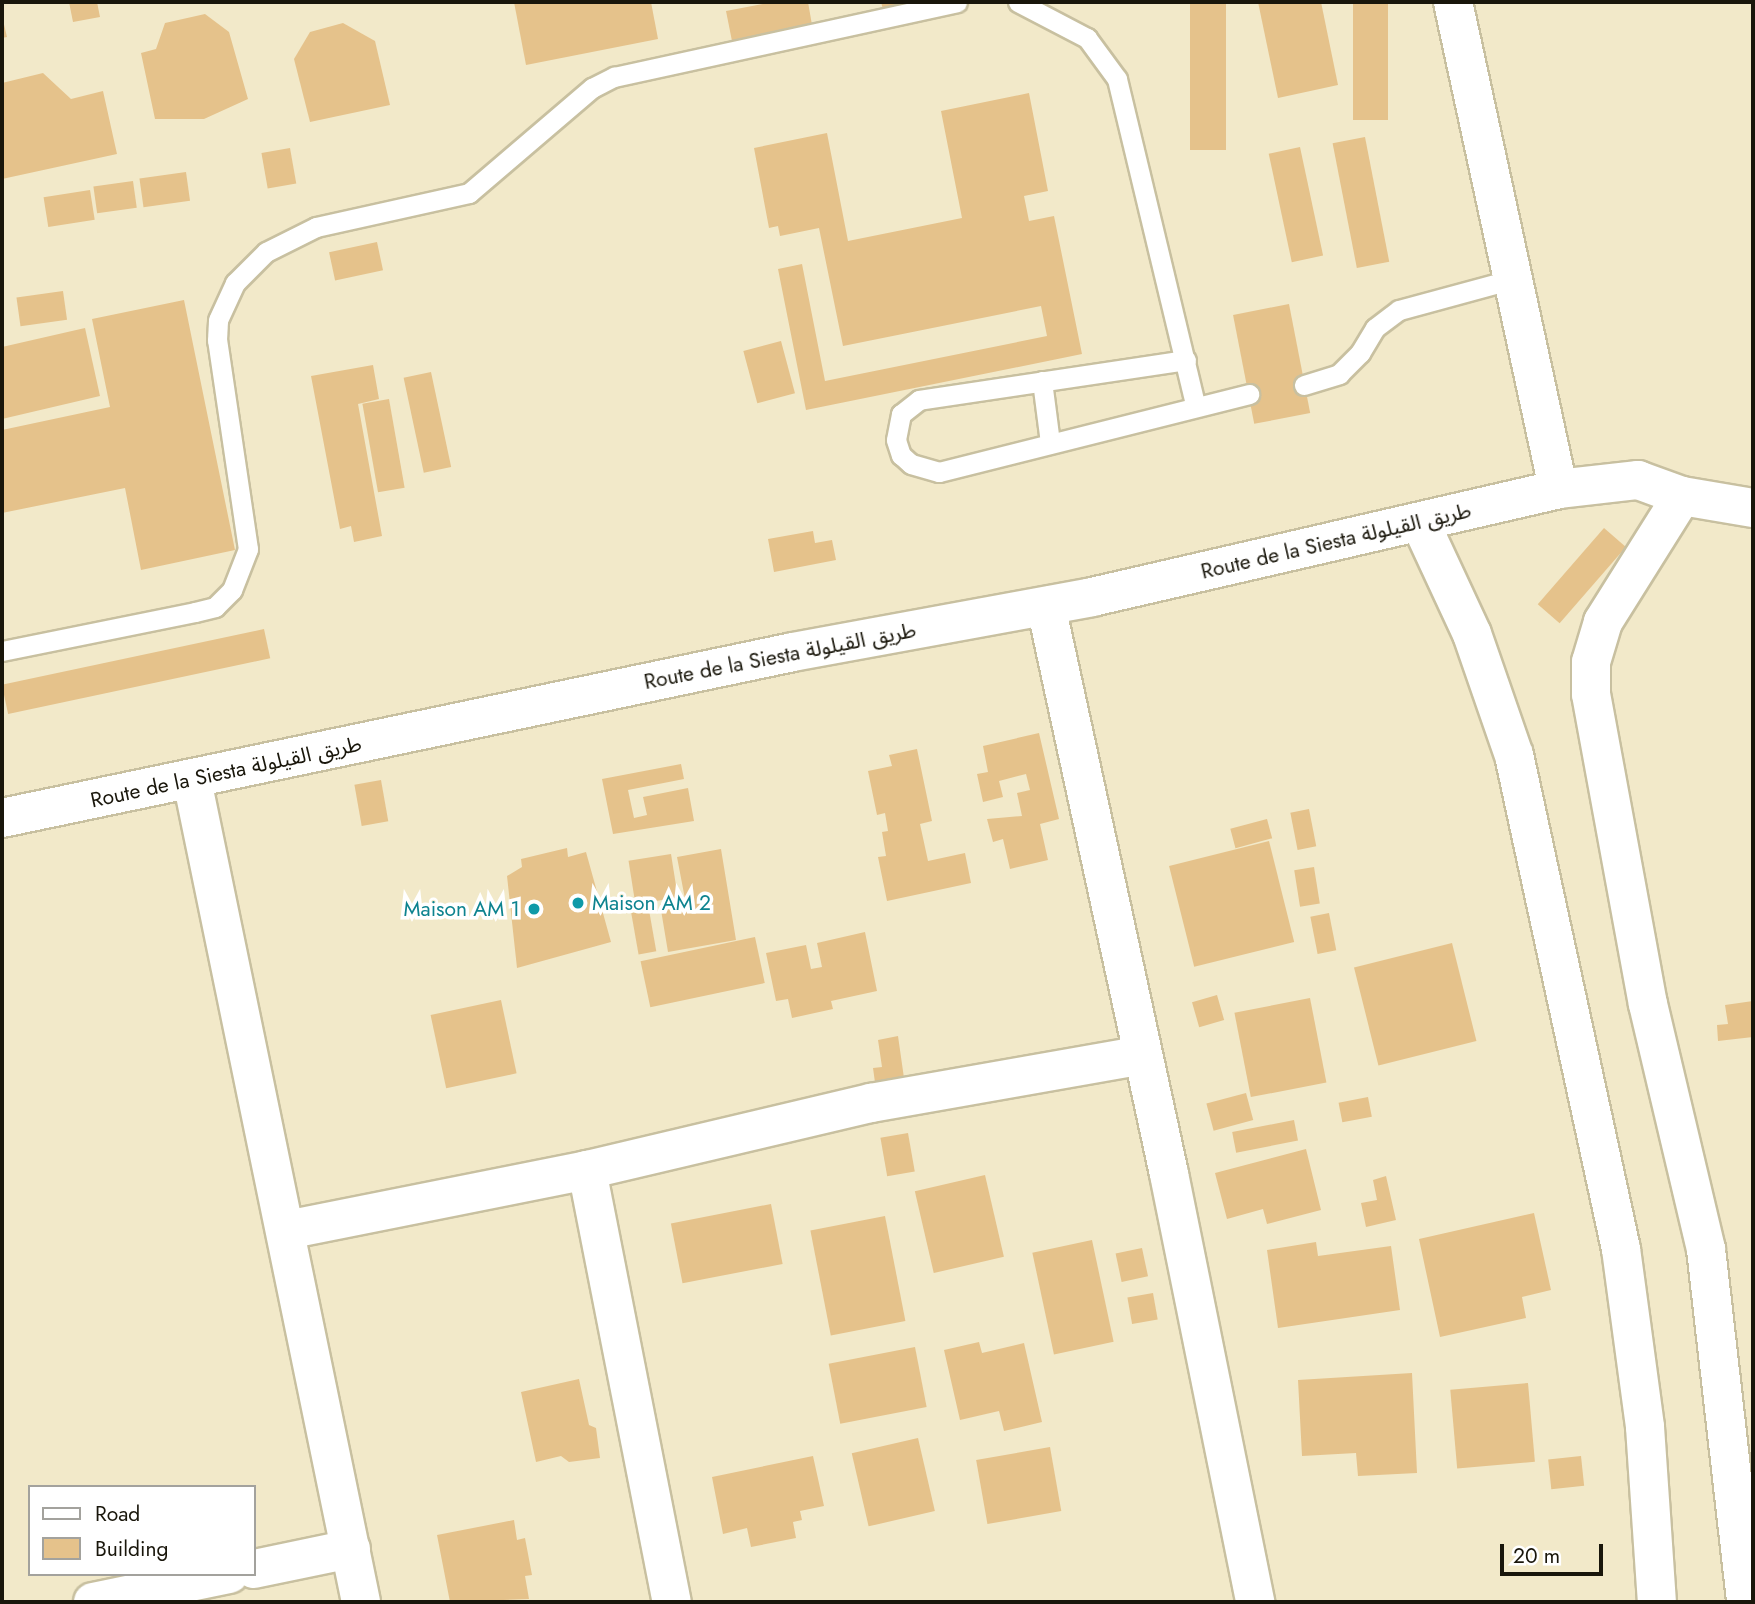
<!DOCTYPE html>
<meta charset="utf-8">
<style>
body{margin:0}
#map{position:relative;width:1755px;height:1604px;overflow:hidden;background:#f2e9c9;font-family:Jost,"Noto Sans Arabic",sans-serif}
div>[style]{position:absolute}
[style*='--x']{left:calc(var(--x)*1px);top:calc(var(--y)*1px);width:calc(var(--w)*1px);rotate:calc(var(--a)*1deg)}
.building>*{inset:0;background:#e5c28b;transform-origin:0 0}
.roads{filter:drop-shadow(2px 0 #c8c0a0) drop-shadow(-2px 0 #c8c0a0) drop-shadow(0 2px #c8c0a0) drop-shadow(0 -2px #c8c0a0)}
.service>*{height:19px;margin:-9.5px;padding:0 9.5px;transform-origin:9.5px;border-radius:9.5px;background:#fff}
.minor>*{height:38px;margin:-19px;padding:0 19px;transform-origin:19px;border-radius:19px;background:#fff}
.dots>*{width:19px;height:19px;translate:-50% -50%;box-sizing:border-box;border:4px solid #fff;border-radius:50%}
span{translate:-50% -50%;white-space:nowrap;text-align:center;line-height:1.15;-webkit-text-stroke:7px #fff;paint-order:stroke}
.street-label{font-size:21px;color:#19160b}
.culture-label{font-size:21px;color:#0d838f}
.left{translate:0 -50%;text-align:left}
.right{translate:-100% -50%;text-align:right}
.frame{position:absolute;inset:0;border:4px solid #19160b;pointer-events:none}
.legend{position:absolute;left:28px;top:1485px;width:228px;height:91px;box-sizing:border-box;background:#fff;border:2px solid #a3a29d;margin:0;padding:9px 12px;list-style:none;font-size:21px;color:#19160b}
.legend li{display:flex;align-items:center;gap:14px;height:35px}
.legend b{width:35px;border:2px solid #a3a29d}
.scale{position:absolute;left:1500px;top:1544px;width:103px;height:32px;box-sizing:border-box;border:4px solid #19160b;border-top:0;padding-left:9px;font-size:21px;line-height:24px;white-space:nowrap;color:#19160b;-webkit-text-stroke:5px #fff;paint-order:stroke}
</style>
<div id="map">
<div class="building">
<div style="clip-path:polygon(69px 2px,97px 2px,100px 17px,73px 22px)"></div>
<div style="clip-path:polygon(514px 2px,651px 2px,658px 39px,526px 65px)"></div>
<div style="clip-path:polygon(773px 2px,808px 2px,812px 25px,732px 41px,726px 11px)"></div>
<div style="clip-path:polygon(881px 2px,926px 2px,884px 13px)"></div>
<div style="left:1190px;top:2px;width:36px;height:148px"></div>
<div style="clip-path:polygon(1258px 2px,1321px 2px,1338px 85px,1278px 98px)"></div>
<div style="left:1353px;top:2px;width:35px;height:118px"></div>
<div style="clip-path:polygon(205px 14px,229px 32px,248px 99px,204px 119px,155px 119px,141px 53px,156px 49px,165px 23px)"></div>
<div style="clip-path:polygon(2px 16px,7px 37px,2px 38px)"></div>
<div style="clip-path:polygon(343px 23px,375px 41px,390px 105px,310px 122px,294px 59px,310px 32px)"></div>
<div style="clip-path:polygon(43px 73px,71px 99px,103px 91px,117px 154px,2px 179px,2px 83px)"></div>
<div style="clip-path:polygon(1029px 93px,1048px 191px,1024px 196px,1029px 221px,1054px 216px,1082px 354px,806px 410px,778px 269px,802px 264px,825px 381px,1047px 336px,1041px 306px,843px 346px,819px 228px,780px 236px,778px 226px,769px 228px,754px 148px,827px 133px,848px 241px,962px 218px,941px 111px)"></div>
<div style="left:1365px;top:137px;width:127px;height:33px;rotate:79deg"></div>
<div style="left:1300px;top:147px;width:111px;height:32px;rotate:78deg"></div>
<div style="left:290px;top:148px;width:36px;height:29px;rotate:80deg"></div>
<div style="left:186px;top:172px;width:29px;height:47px;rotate:82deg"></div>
<div style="left:133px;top:181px;width:27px;height:40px;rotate:82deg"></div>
<div style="left:90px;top:190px;width:30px;height:47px;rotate:81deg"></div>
<div style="left:377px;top:242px;width:29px;height:49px;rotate:78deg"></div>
<div style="left:63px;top:291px;width:29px;height:47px;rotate:82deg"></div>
<div style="clip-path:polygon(184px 300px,235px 550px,141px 570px,125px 488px,2px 513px,2px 430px,110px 407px,92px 319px)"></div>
<div style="left:1289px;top:304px;width:111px;height:57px;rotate:79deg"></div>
<div style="clip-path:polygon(85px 328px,100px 396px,2px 419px,2px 347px)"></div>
<div style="left:781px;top:341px;width:54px;height:39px;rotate:75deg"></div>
<div style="clip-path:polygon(373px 365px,379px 399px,358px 404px,382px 536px,354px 542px,351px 526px,340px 529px,311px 376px)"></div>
<div style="left:431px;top:372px;width:97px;height:28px;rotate:78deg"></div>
<div style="left:389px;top:399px;width:90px;height:27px;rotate:80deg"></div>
<div style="left:1604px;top:528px;width:29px;height:101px;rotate:41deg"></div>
<div style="clip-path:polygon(813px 531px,815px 543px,832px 540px,836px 560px,774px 572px,768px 539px)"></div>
<div style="left:264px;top:629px;width:30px;height:268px;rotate:78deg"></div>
<div style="clip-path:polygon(1039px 733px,1059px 819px,1040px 824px,1048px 860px,1010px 869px,1003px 839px,993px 842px,987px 819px,1022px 816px,1017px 793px,1030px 790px,1026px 774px,999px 781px,1003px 797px,983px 802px,977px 774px,988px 772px,983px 746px)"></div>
<div style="clip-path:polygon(917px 749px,932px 821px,920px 824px,928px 861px,965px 853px,971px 883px,887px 901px,878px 857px,886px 856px,882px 832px,888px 831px,885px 813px,877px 815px,868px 771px,892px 766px,889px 755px)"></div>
<div style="clip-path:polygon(681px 764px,684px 779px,628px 790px,634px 818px,647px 815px,643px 797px,688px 788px,694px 821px,613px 834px,602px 779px)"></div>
<div style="left:381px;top:780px;width:42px;height:27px;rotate:80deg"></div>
<div style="left:1309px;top:809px;width:38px;height:19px;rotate:79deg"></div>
<div style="left:1267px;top:819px;width:20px;height:38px;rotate:75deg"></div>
<div style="left:1269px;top:841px;width:104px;height:103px;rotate:76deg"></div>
<div style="clip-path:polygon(567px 848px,568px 857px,586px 852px,611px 942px,517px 968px,507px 876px,522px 867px,521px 859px)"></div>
<div style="clip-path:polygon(721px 849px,736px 940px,668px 952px,660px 904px,685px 899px,677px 857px)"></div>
<div style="left:671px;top:854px;width:44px;height:43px;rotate:81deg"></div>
<div style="left:1314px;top:867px;width:37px;height:20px;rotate:81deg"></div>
<div style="left:649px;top:910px;width:42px;height:18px;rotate:80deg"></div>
<div style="left:1329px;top:913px;width:38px;height:19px;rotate:79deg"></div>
<div style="clip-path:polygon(865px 932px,877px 991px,831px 1001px,833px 1009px,792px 1018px,788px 999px,776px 1001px,766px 953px,806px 945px,811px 969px,822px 967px,817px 943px)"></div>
<div style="left:755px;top:937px;width:47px;height:117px;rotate:78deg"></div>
<div style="left:1452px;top:943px;width:101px;height:101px;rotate:76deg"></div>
<div style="left:1217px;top:995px;width:26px;height:26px;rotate:74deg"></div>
<div style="left:1310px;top:998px;width:86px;height:77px;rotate:79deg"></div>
<div style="left:501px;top:1000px;width:75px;height:72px;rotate:78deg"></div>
<div style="clip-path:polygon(1753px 1001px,1753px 1037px,1718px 1041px,1717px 1025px,1728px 1024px,1725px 1005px)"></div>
<div style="clip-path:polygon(898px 1036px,906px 1092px,877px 1097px,873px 1068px,882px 1067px,878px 1040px)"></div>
<div style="left:1246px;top:1093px;width:28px;height:41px;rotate:75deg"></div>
<div style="left:1368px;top:1097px;width:20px;height:30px;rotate:79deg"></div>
<div style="left:1294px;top:1120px;width:21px;height:63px;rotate:79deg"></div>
<div style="left:908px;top:1133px;width:39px;height:28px;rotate:80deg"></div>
<div style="clip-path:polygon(1306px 1149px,1321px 1210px,1267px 1224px,1263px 1209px,1227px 1219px,1215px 1173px)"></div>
<div style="left:985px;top:1175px;width:84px;height:72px;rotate:77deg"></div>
<div style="clip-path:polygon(1386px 1176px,1396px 1220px,1366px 1227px,1361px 1203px,1377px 1200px,1373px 1180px)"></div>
<div style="left:771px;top:1204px;width:61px;height:102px;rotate:79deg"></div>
<div style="clip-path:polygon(1534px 1213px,1551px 1290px,1522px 1297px,1526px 1318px,1440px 1337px,1419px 1239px)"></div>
<div style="left:885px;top:1216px;width:107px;height:76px;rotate:79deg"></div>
<div style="left:1092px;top:1240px;width:104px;height:61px;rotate:78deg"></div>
<div style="clip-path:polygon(1316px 1242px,1318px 1256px,1391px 1246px,1400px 1310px,1278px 1328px,1267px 1250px)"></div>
<div style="left:1142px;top:1248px;width:29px;height:27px;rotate:78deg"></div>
<div style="left:1153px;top:1293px;width:27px;height:26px;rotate:80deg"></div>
<div style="clip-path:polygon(979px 1342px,982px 1353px,1024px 1343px,1042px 1422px,1004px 1431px,999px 1411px,960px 1420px,944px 1350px)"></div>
<div style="left:915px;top:1347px;width:61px;height:88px;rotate:79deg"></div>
<div style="clip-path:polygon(1412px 1373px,1417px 1473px,1358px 1476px,1356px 1453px,1302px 1456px,1298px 1380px)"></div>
<div style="clip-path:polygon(579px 1379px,589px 1425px,596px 1428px,600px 1458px,569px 1462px,561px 1456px,536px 1462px,521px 1392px)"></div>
<div style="left:1528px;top:1383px;width:79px;height:78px;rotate:85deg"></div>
<div style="left:918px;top:1438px;width:75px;height:68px;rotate:77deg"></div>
<div style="left:1050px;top:1447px;width:65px;height:75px;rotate:80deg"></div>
<div style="clip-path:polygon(813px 1456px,824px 1506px,800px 1511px,802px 1520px,793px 1522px,796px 1538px,751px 1547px,747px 1528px,723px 1534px,712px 1477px)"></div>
<div style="left:1581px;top:1456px;width:30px;height:33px;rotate:84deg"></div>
<div style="clip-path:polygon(514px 1520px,517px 1540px,525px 1538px,532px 1575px,525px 1576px,529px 1599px,450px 1602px,437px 1535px)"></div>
</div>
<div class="roads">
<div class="service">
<div style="--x:1018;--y:2;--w:78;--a:27.6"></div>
<div style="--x:1087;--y:38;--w:51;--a:53.8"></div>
<div style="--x:1117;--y:79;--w:335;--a:76.5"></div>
<div style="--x:1186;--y:360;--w:270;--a:171.5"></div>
<div style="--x:919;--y:400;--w:23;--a:142"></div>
<div style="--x:901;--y:414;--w:26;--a:101"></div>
<div style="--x:896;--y:440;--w:16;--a:72"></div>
<div style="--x:901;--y:455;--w:13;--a:42"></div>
<div style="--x:911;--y:464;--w:29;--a:16"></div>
<div style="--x:939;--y:472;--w:320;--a:-14.1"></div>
<div style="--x:1042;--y:381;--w:63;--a:82.6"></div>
<div style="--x:1304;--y:385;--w:37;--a:-17"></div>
<div style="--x:1339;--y:374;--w:30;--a:-45"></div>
<div style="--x:1360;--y:353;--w:29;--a:-59"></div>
<div style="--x:1375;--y:328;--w:30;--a:-37"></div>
<div style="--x:1399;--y:310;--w:118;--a:-15.2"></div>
<div style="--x:2;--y:651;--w:197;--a:-11.4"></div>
<div style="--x:195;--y:612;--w:21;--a:-14"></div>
<div style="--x:215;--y:607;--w:24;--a:-45"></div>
<div style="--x:232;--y:590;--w:44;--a:-68.7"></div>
<div style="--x:248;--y:549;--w:211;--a:-98.4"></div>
<div style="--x:217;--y:340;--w:20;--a:-87"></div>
<div style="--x:218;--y:320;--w:41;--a:-65.3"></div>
<div style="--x:235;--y:283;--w:44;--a:-45"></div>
<div style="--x:266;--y:252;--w:56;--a:-26.6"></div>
<div style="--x:316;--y:227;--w:157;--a:-12.5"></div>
<div style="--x:469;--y:193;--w:162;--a:-40.5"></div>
<div style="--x:592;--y:88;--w:25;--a:-27"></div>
<div style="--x:614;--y:77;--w:351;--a:-12.3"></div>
</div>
<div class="minor">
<div style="--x:1453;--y:2;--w:498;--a:77.8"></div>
<div style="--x:1682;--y:496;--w:149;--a:122.1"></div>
<div style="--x:1603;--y:622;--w:42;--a:106.7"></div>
<div style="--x:1591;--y:662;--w:32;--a:90"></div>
<div style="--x:1591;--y:694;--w:315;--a:79.6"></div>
<div style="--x:1648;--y:1004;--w:252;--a:76.7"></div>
<div style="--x:1706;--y:1249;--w:355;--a:83.5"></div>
<div style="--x:1420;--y:522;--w:123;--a:65.1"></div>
<div style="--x:1472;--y:634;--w:128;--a:70.9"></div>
<div style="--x:1514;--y:755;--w:505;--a:77.78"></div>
<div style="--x:1621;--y:1249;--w:180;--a:82.3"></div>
<div style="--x:1645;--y:1427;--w:175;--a:86.1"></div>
<div style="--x:1046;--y:606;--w:581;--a:77.78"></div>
<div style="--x:1169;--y:1174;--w:437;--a:78.6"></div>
<div style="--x:192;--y:780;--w:839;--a:78.38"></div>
<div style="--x:2;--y:818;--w:808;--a:-11.85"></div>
<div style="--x:793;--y:652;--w:304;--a:-10.4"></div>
<div style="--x:1092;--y:597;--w:478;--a:-13"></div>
<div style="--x:1558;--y:489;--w:81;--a:-6.4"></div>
<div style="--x:1638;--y:480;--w:47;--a:20"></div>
<div style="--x:1682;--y:496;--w:72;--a:9.6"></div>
<div style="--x:587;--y:1170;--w:440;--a:78.9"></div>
<div style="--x:287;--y:1230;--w:306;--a:-11.3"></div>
<div style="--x:587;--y:1170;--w:292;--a:-13.3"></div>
<div style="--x:871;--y:1103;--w:275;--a:-10"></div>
<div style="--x:254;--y:1569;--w:99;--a:-11.7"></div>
<div style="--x:93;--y:1602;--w:139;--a:-11.6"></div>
</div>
</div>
<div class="dots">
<div style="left:578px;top:903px;background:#0f9aa8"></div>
<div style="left:534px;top:909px;background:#0f9aa8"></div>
</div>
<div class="street-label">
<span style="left:1336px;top:541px;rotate:-13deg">Route de la Siesta طريق القيلولة</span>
<span style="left:780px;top:656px;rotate:-11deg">Route de la Siesta طريق القيلولة</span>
<span style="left:226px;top:772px;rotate:-12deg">Route de la Siesta طريق القيلولة</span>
</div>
<div class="culture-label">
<span class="left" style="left:592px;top:903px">Maison AM 2</span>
<span class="right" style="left:520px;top:909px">Maison AM 1</span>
</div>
<div class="frame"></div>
<ul class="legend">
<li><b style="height:9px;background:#fff"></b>Road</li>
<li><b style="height:19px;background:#e5c28b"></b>Building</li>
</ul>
<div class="scale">20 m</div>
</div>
